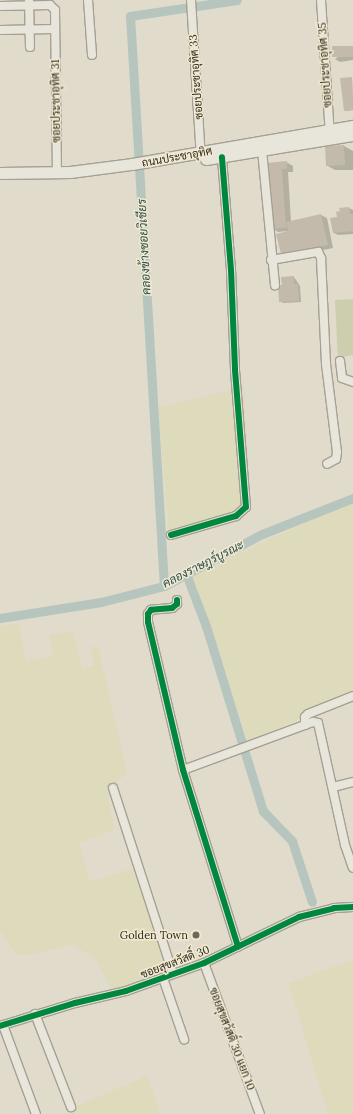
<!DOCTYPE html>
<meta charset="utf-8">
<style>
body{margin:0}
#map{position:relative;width:353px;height:1114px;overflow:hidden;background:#e0dbca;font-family:Lora,Sarabun,serif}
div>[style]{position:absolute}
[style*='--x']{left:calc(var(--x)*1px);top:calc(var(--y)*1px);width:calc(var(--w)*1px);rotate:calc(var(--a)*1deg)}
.farmland>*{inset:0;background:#dedabc}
.green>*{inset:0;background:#ccceae}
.shadow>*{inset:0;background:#0003}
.canal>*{height:9px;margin:-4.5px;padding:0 4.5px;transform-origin:4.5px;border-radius:4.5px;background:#b6c5bd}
.building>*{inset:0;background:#c3baac;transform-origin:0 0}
.roads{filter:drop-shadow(1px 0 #a5a094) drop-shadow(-1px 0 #a5a094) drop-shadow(0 1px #a5a094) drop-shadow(0 -1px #a5a094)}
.street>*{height:8px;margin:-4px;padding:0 4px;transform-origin:4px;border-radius:4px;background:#e8e5db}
.secondary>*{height:11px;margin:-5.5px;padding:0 5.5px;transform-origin:5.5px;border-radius:5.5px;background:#e8e5db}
.cycleway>*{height:6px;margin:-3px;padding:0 3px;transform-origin:3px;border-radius:3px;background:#00873e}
.dots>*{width:11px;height:11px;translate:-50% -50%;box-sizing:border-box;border:2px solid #f0ead1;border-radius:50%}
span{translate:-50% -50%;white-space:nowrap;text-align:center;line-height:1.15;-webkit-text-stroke:3px #f0ead1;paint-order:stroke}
.street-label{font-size:11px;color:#31291e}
.poi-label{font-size:11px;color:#31291e}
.right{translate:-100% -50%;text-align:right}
.water-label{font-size:12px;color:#2f4e4f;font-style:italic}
</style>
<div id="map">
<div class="farmland">
<div style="clip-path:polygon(244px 387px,250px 509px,169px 530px,158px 408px)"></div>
<div style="clip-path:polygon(353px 501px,353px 696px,248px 741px,191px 576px)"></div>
<div style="clip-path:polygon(19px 624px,26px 661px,53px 656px,49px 635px,73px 631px,82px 668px,94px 666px,91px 647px,98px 646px,127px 773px,107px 790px,114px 829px,79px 843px,90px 882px,135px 868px,166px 972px,112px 991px,96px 959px,72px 944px,29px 955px,16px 954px,0 931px,0 626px)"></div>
<div style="clip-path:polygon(353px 960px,353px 1114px,328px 1114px,289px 983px)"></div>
<div style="clip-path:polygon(147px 1076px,160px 1114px,72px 1114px,70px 1109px)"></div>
</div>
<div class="green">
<div style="clip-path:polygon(353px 299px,353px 355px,338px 358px,335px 300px)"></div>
</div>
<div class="shadow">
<div style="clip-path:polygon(353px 47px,353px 60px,340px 62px,335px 59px)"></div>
<div style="clip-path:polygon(352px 78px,353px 110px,346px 111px,345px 110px)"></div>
<div style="clip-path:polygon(344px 146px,353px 151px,353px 170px,335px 170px,326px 165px,326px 148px)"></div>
<div style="clip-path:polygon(286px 162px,293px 166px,293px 172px,288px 172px,291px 222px,321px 215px,327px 218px,333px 248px,288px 257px,282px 253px,287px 231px,278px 232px,272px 228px,268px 164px)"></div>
<div style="clip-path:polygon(349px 208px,353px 210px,353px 234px,338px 235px,334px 233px,338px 218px)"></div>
<div style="clip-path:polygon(294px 277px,300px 286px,301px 302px,283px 303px,280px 301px,283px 286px)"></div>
</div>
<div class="canal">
<div style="--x:186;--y:574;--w:56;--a:69"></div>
<div style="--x:206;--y:626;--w:194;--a:72.9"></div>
<div style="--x:263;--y:811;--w:42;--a:46"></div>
<div style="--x:292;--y:841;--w:64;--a:71.8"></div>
<div style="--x:164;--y:586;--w:571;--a:-93.41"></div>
<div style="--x:130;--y:16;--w:108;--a:-8.5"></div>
<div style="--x:0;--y:618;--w:102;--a:-9"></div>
<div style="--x:101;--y:602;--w:65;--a:-14.3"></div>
<div style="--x:164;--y:586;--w:111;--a:-28"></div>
<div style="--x:262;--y:534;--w:98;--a:-21.6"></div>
</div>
<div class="building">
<div style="left:353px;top:46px;width:11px;height:21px;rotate:90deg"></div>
<div style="clip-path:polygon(352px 77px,353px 110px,344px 111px,340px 78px)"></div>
<div style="left:344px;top:145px;width:20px;height:19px;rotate:87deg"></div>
<div style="clip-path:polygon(287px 161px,287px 169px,282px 169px,286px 228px,271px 229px,267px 163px)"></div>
<div style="clip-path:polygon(349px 207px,350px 214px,353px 214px,353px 231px,333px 233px,330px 218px,337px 217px,336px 212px,340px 211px,339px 208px)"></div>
<div style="clip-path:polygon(321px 214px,328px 245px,281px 254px,276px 234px,288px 231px,286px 222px)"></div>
<div style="clip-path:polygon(294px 276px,294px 284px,298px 284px,299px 301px,279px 302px,278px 285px,282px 285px,281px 277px)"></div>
</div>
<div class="roads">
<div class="street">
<div style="--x:29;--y:0;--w:47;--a:88.8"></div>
<div style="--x:88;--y:0;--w:55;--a:85.8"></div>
<div style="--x:191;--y:0;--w:157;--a:86.4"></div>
<div style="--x:321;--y:0;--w:135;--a:86.2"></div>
<div style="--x:0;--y:6;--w:50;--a:-1.1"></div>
<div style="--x:50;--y:5;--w:7;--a:45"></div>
<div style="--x:55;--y:10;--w:162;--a:89.3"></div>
<div style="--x:0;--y:30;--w:55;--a:-1"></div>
<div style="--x:262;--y:150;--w:136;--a:84.5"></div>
<div style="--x:271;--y:260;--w:48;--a:-9.7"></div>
<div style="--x:318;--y:252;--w:7;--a:63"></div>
<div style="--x:321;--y:258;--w:106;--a:87.3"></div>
<div style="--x:326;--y:364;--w:89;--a:82.9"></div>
<div style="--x:337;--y:452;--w:7;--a:98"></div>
<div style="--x:336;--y:459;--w:10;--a:151"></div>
<div style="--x:340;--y:361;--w:17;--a:83"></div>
<div style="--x:342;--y:378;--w:12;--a:20"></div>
<div style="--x:171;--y:535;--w:68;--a:-16.3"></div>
<div style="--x:236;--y:516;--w:13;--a:-42"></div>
<div style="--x:246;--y:507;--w:138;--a:-94.6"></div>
<div style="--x:235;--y:369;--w:99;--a:-92.3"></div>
<div style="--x:231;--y:270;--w:113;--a:-94.6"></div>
<div style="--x:177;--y:600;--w:4;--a:90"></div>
<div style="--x:177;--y:604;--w:6;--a:141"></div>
<div style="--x:172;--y:608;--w:21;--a:175"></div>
<div style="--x:151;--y:610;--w:5;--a:127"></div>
<div style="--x:148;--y:614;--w:8;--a:90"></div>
<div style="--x:148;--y:622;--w:152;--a:76.7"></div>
<div style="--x:183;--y:770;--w:185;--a:72.7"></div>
<div style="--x:305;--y:725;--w:8;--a:-90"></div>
<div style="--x:305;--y:717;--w:4;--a:-45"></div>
<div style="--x:308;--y:714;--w:48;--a:-21.8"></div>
<div style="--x:183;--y:770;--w:139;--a:-20.3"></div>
<div style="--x:313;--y:722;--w:5;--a:11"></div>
<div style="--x:318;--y:723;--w:125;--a:77.5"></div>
<div style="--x:345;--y:845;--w:24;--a:71"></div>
<div style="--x:333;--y:787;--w:21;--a:-14"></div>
<div style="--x:113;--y:788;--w:195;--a:72.1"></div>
<div style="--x:204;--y:963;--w:161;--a:69.7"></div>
<div style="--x:163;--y:978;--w:65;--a:71"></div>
<div style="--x:35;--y:1014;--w:100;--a:68.8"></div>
<div style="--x:3;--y:1025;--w:95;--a:69.7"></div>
<div style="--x:0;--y:1026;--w:78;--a:-17"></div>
<div style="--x:75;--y:1003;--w:52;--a:-13.2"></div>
<div style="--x:126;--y:991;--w:83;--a:-19.7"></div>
<div style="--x:204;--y:963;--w:106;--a:-25.8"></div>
<div style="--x:299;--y:917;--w:36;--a:-14"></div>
<div style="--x:334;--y:908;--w:19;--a:-3"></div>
</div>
<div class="secondary">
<div style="--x:206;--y:159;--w:149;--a:-9.3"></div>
<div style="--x:0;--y:173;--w:70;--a:-0.8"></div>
<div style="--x:70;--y:172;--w:63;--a:-7.4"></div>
<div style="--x:132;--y:164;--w:224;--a:-9.8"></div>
</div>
</div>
<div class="cycleway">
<div style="--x:171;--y:535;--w:68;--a:-16.3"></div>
<div style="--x:236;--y:516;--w:13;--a:-42"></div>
<div style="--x:246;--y:507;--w:138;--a:-94.6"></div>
<div style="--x:235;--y:369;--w:99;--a:-92.3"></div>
<div style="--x:231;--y:270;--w:113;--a:-94.6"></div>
<div style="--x:177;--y:600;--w:4;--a:90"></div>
<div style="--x:177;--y:604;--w:6;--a:141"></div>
<div style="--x:172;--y:608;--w:21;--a:175"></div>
<div style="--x:151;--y:610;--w:5;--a:127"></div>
<div style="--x:148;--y:614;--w:8;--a:90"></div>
<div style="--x:148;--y:622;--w:152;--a:76.7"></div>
<div style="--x:183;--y:770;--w:185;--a:72.7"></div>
<div style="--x:0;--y:1026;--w:78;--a:-17"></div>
<div style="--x:75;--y:1003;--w:52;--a:-13.2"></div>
<div style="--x:126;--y:991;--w:83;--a:-19.7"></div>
<div style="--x:204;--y:963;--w:106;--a:-25.8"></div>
<div style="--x:299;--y:917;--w:36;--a:-14"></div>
<div style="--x:334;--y:908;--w:19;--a:-3"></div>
</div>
<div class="dots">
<div style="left:196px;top:935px;background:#6e675a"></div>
</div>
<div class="street-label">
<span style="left:325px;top:65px;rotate:-94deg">ซอยประชาอุทิศ 35</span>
<span style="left:196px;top:77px;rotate:-94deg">ซอยประชาอุทิศ 33</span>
<span style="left:56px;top:101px;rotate:-91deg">ซอยประชาอุทิศ 31</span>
<span style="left:177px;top:157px;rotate:-10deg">ถนนประชาอุทิศ</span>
<span style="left:175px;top:962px;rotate:-21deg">ซอยสุขสวัสดิ์ 30</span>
<span style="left:232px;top:1039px;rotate:69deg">ซอยสุขสวัสดิ์ 30 แยก 10</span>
</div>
<div class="poi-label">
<span class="right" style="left:188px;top:935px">Golden Town</span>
</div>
<div class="water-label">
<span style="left:144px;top:247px;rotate:-93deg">คลองข้างซอยวิเชียร</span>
<span style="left:203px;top:564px;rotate:-27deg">คลองราษฎร์บูรณะ</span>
</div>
</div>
